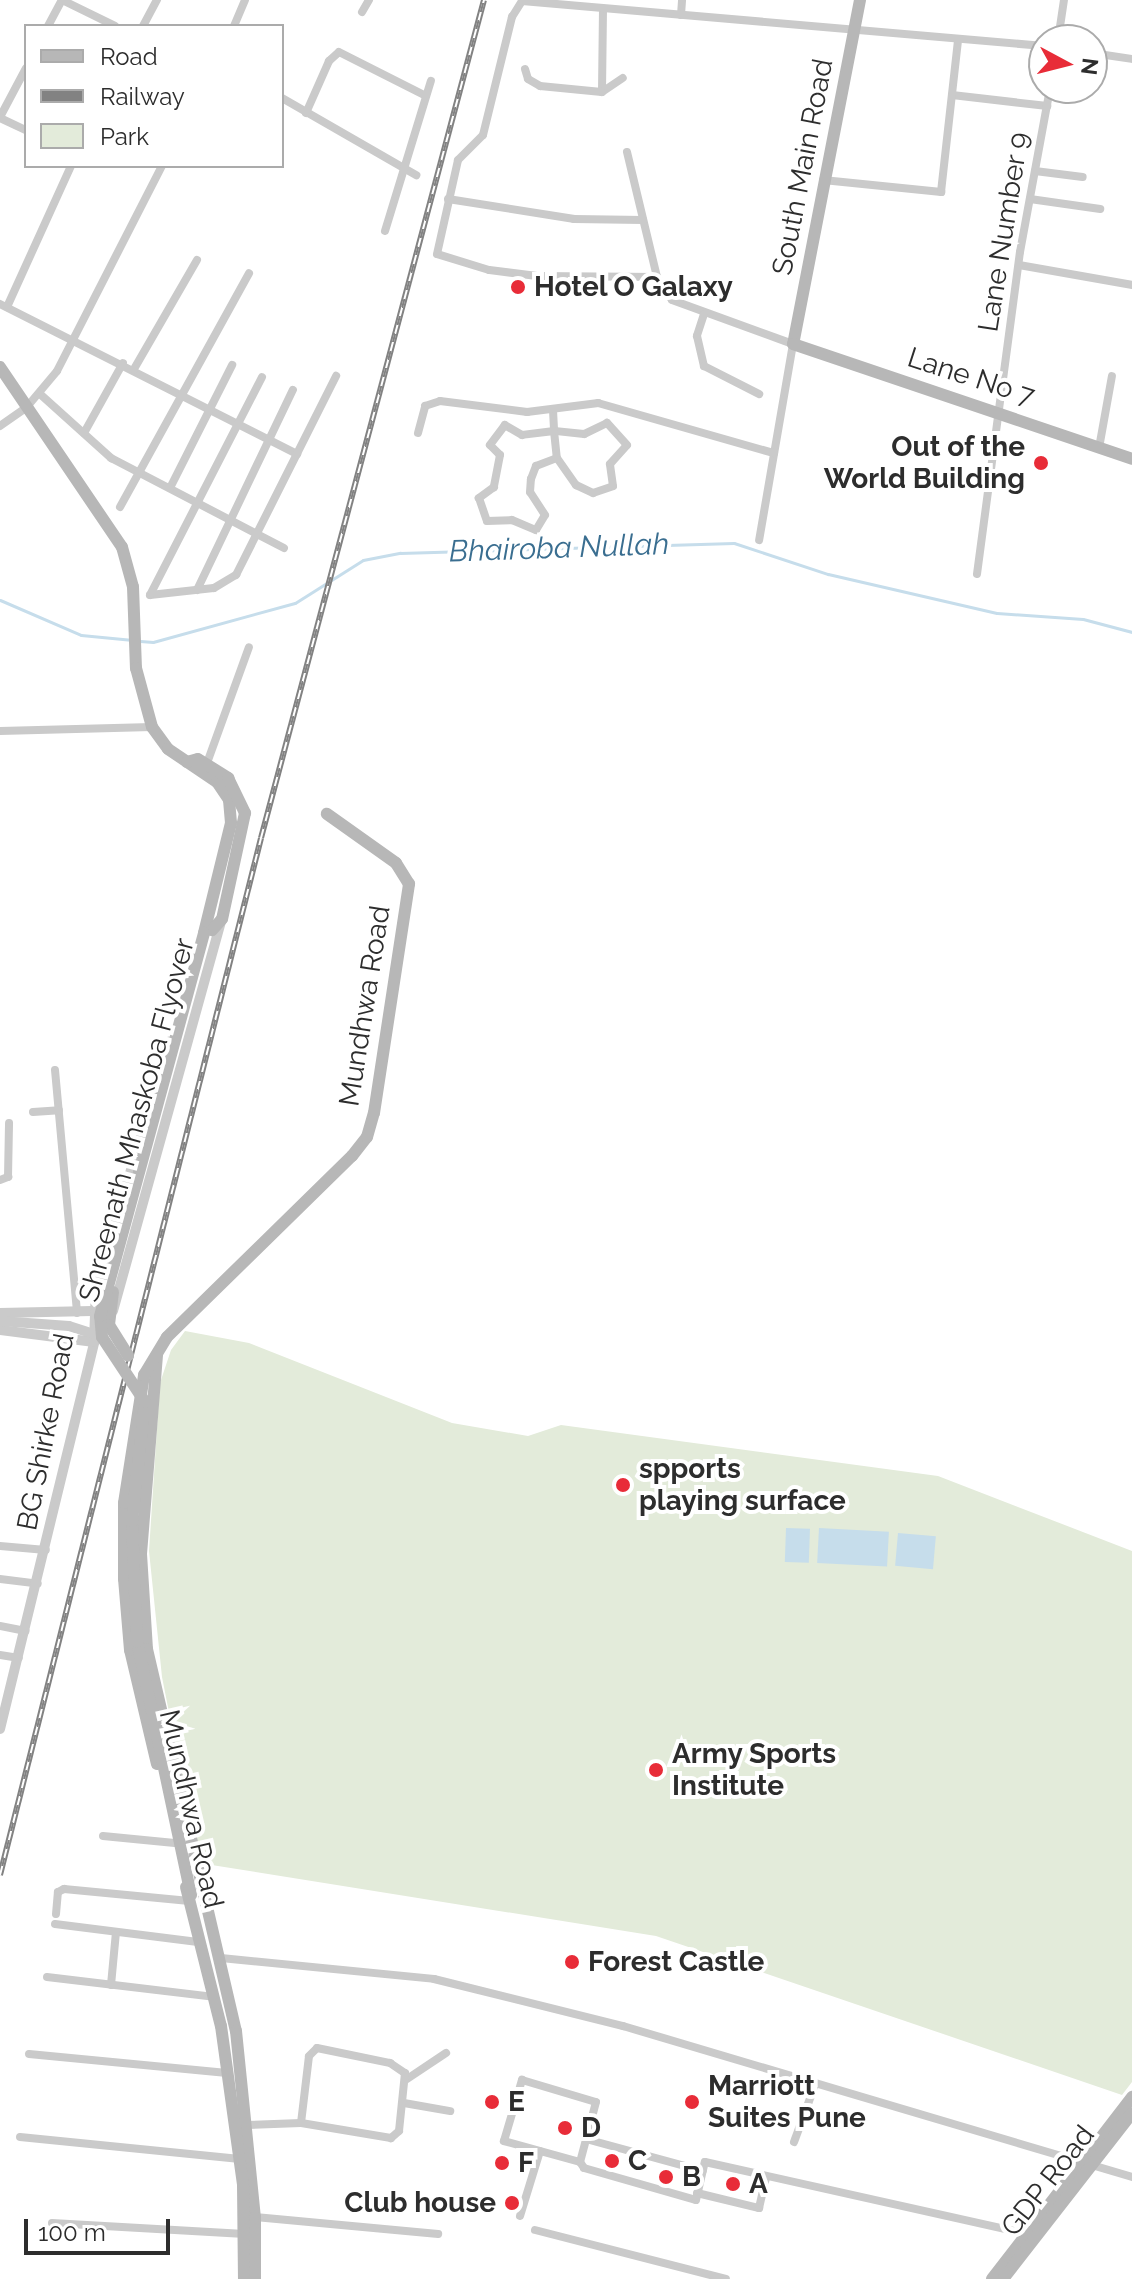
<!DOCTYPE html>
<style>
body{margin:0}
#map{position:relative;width:1132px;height:2279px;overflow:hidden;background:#fff;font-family:Raleway,sans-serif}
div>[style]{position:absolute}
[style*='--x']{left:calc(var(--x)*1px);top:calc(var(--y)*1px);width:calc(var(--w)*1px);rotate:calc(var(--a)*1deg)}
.green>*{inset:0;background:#e3ebda}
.water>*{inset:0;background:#c6ddeb;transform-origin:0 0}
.stream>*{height:3px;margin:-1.5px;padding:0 1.5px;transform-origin:1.5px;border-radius:1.5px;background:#c6ddeb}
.minor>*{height:8px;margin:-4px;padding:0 4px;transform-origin:4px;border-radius:4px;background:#cacaca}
.tertiary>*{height:10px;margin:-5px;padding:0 5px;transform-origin:5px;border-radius:5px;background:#cacaca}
.secondary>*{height:12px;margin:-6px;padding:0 6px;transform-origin:6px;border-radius:6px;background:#b7b7b7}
.rail>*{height:6px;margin-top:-3px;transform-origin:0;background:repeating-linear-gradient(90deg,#fff 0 9px,#828282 0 18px);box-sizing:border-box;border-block:2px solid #828282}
.tertiary-bridge>*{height:10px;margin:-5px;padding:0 5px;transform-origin:5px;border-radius:5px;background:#cacaca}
.secondary-bridge>*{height:12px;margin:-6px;padding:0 6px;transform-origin:6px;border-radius:6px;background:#b7b7b7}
.dots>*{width:22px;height:22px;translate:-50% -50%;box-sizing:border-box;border:4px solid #fff;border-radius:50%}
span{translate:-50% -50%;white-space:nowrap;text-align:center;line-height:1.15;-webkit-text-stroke:8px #fff;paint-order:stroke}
.street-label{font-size:28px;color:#2d2d2d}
.poi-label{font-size:28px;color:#2d2d2d;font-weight:700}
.left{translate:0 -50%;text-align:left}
.right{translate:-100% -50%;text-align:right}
.water-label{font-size:30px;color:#3a6e90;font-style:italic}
.legend{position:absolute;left:24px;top:24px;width:260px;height:144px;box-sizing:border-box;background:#fff;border:2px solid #ababab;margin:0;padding:10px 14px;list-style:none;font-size:24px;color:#2d2d2d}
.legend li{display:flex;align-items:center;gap:16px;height:40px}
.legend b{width:40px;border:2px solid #ababab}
.north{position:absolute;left:1028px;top:24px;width:80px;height:80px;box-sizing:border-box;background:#fff;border:2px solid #ababab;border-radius:50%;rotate:97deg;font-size:22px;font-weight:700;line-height:32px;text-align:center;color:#2d2d2d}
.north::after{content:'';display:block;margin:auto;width:28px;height:36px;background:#e82c38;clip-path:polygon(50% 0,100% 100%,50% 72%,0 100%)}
.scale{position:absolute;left:24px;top:2219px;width:146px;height:36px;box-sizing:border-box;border:4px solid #2d2d2d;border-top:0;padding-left:10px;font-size:24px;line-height:28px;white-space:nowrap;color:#2d2d2d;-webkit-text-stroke:6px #fff;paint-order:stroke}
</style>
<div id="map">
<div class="green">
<div style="clip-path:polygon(185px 1331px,249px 1343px,452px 1423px,528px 1436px,561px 1425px,938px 1476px,1132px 1551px,1132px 2082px,1122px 2095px,656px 1936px,199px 1863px,162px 1677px,149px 1551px,160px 1383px,171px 1350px)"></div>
</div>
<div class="water">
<div style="left:786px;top:1528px;width:24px;height:34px;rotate:2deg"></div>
<div style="left:819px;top:1528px;width:70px;height:35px;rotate:3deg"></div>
<div style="left:898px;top:1533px;width:38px;height:33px;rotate:5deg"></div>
</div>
<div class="stream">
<div style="--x:0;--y:600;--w:88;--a:23.4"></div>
<div style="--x:81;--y:635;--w:52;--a:5.5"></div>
<div style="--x:140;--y:641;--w:13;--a:4"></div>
<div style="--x:153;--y:642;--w:147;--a:-15.4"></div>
<div style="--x:295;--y:603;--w:80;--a:-32.3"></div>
<div style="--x:363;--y:560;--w:38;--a:-11"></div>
<div style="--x:400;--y:553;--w:334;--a:-1.7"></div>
<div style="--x:734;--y:543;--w:99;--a:18.3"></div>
<div style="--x:828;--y:574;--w:173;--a:13"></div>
<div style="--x:997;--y:613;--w:86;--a:4"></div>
<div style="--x:1083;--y:619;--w:51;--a:14.9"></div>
</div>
<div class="minor">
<div style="--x:603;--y:9;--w:83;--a:90.7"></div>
<div style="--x:602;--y:92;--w:25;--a:-34"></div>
<div style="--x:362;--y:12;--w:14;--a:-60"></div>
<div style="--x:681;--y:15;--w:15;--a:-86"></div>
<div style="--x:48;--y:26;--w:30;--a:-62"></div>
<div style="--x:62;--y:0;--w:59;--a:26.1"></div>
<div style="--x:143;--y:26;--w:30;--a:-62"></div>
<div style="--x:234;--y:26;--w:28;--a:-67"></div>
<div style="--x:1058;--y:40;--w:40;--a:-81.5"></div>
<div style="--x:1092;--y:53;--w:40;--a:8.5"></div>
<div style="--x:525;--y:69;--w:10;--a:73"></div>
<div style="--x:528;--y:79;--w:14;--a:30"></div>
<div style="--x:540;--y:86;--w:62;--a:5.5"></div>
<div style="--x:952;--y:95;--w:96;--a:6.6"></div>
<div style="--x:282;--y:98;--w:155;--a:29.9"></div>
<div style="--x:306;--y:113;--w:57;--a:-66.1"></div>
<div style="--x:329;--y:61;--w:13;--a:-42"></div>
<div style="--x:339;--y:52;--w:97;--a:26.8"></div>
<div style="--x:0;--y:117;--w:55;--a:-62"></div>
<div style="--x:0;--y:118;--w:29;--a:25"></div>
<div style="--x:627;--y:152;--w:129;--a:76.5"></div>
<div style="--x:657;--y:277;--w:27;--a:57"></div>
<div style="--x:672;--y:300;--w:129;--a:20"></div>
<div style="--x:793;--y:344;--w:199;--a:99.8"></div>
<div style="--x:1035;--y:171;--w:48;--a:7.1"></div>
<div style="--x:823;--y:180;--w:119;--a:5.8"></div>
<div style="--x:941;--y:192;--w:153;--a:-83.6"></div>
<div style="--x:448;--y:199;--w:128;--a:9"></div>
<div style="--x:574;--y:219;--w:69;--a:0.8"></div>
<div style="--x:1030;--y:199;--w:71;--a:8.1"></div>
<div style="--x:385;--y:231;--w:157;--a:-73"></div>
<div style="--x:1019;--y:265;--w:115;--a:10"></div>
<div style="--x:657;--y:277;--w:120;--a:-179.5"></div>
<div style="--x:537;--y:276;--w:48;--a:-172.9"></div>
<div style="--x:489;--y:270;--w:54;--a:-162.9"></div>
<div style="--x:437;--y:254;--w:96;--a:-77.4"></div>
<div style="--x:458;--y:160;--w:35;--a:-45"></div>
<div style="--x:483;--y:135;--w:122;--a:-76.2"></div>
<div style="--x:512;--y:17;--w:19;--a:-58"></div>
<div style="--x:522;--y:1;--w:524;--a:4.93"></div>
<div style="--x:0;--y:304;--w:333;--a:26.8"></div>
<div style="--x:7;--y:307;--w:155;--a:-65.6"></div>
<div style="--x:704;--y:314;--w:23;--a:108"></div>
<div style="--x:697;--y:336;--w:31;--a:77"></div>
<div style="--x:704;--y:366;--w:62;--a:27"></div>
<div style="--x:134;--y:369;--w:126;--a:-60"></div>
<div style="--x:40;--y:394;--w:96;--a:42"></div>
<div style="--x:111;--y:458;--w:195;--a:27.5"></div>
<div style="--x:553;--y:410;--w:21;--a:87"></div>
<div style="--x:554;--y:431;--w:27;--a:84"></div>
<div style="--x:557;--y:458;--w:33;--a:55"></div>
<div style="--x:576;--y:485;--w:19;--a:25"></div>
<div style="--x:593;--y:493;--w:21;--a:-19"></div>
<div style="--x:613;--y:486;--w:22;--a:-98"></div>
<div style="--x:610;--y:464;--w:25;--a:-48"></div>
<div style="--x:627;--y:445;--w:30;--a:-132"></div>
<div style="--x:607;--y:423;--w:25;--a:154"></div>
<div style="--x:584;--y:434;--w:30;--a:-174"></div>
<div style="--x:554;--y:431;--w:32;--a:173"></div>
<div style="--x:522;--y:435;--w:20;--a:-150"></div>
<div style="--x:505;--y:425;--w:25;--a:127"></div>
<div style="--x:490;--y:445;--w:14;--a:45"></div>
<div style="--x:500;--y:455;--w:33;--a:101"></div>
<div style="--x:494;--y:487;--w:19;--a:144"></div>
<div style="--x:479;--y:498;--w:24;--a:71"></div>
<div style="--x:487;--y:521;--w:25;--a:-2"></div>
<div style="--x:512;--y:520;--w:26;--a:23"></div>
<div style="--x:536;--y:530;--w:17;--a:-59"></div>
<div style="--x:545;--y:515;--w:27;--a:-123"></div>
<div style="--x:530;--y:492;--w:13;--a:-86"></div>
<div style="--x:531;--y:479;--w:14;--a:-69"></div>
<div style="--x:536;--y:466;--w:22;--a:-21"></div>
<div style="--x:0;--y:426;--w:32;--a:-35"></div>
<div style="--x:26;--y:408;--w:48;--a:-50"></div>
<div style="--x:57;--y:371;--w:230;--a:-62.9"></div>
<div style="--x:84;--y:433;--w:80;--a:-60.9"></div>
<div style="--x:418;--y:433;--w:28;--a:-75"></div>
<div style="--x:425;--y:406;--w:16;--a:-18"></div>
<div style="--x:440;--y:401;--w:88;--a:7.2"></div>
<div style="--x:527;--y:412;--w:72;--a:-7.2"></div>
<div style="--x:598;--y:403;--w:183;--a:15.9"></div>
<div style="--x:1099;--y:448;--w:73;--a:-79.8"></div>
<div style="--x:170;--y:488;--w:138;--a:-63.2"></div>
<div style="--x:120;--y:507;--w:267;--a:-61.1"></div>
<div style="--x:977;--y:574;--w:325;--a:-82.4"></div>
<div style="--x:1020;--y:252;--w:167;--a:-79.6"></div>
<div style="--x:197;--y:590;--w:222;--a:-64.4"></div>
<div style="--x:150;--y:595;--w:64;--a:-6.2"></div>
<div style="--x:214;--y:588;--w:26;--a:-31"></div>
<div style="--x:236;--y:575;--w:223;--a:-63.3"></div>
<div style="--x:150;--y:595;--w:245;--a:-62.8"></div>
<div style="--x:0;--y:731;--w:152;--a:-1.5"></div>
<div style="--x:207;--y:763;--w:123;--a:-70.1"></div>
<div style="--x:55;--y:1070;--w:244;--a:84.8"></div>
<div style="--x:33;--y:1112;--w:26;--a:-4"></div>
<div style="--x:0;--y:1180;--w:9;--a:-21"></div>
<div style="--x:8;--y:1177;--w:54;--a:-88.9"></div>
<div style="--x:0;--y:1546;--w:46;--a:5"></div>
<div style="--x:0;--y:1579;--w:38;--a:7"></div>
<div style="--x:0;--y:1626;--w:26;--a:11"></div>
<div style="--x:0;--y:1655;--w:19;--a:9"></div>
<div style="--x:103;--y:1836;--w:72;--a:5.6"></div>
<div style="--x:56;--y:1914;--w:22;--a:-85"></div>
<div style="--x:58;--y:1892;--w:7;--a:-27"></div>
<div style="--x:64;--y:1889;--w:126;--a:5.5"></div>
<div style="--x:55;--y:1924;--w:144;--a:7.2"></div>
<div style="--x:221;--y:1958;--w:214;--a:5.6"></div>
<div style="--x:434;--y:1979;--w:195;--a:14"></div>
<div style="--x:623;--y:2026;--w:531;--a:16.52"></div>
<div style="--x:47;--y:1977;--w:168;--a:6.8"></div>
<div style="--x:111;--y:1985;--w:53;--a:-84.6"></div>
<div style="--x:29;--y:2054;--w:199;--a:5.5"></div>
<div style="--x:407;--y:2079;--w:47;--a:-33.7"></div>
<div style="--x:522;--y:2080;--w:77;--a:16.6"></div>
<div style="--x:596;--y:2102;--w:62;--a:104.9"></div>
<div style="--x:580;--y:2162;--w:79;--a:-164.6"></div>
<div style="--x:504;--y:2141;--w:64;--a:-73.6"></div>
<div style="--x:404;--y:2103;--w:47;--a:9.9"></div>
<div style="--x:246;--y:2125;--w:55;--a:-2.1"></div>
<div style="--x:301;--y:2123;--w:67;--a:-83.2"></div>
<div style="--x:309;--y:2056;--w:11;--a:-45"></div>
<div style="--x:317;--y:2048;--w:75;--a:11.6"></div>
<div style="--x:390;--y:2063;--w:18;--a:34"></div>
<div style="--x:405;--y:2073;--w:58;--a:95.9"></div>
<div style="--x:399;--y:2131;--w:11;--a:139"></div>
<div style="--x:391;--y:2138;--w:91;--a:-170.5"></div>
<div style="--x:20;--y:2137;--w:221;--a:5.7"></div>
<div style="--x:586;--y:2139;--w:121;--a:15.3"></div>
<div style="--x:794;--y:2142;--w:61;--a:-69.8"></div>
<div style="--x:580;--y:2162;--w:7;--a:56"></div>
<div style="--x:584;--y:2168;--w:116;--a:15.9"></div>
<div style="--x:696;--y:2200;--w:39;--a:-77"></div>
<div style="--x:705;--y:2162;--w:329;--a:12.6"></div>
<div style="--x:697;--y:2193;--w:64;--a:13.6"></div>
<div style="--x:759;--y:2208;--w:32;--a:-77"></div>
<div style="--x:520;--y:2216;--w:68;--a:-72.9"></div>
<div style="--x:255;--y:2217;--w:184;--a:5.3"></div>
<div style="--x:52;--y:2223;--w:193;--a:3.3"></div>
<div style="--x:535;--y:2230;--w:197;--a:14.4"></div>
</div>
<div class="tertiary">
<div style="--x:113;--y:1311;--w:405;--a:-74.5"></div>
<div style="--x:0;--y:1313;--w:92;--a:-1.2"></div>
<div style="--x:0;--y:1330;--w:95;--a:7.3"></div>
<div style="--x:0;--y:1729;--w:398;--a:-76.3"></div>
<div style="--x:94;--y:1342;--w:54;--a:-87.9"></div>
<div style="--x:96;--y:1288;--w:257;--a:-73.5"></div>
</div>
<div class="secondary">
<div style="--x:860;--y:0;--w:350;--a:101"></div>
<div style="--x:793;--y:344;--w:358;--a:18.7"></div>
<div style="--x:0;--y:367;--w:217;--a:55.9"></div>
<div style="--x:122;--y:547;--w:41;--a:74.6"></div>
<div style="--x:133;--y:587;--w:81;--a:87.9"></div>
<div style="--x:136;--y:668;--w:61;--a:74.8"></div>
<div style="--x:152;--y:727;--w:27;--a:54"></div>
<div style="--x:168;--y:749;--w:59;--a:34"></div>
<div style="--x:217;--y:782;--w:22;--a:56"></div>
<div style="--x:229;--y:800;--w:23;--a:85"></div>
<div style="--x:231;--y:823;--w:113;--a:103.8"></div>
<div style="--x:187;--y:762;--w:11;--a:-15"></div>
<div style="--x:198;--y:759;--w:36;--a:32"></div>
<div style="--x:228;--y:778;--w:39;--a:64"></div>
<div style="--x:245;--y:813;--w:108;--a:102.2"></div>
<div style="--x:222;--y:919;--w:15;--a:132"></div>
<div style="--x:157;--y:1355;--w:200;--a:94.6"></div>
<div style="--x:141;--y:1554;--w:95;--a:86.4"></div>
<div style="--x:147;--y:1649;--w:392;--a:76.9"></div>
<div style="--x:236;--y:2031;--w:187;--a:84.2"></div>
<div style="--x:255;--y:2217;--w:62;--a:90"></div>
<div style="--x:157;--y:1764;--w:117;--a:-103.3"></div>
<div style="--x:130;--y:1650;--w:71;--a:-94.8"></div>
<div style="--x:124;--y:1579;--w:76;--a:-90"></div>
<div style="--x:124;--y:1503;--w:130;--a:-81.1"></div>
<div style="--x:144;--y:1375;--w:44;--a:-58.8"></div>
<div style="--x:167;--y:1337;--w:259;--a:-44.4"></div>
<div style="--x:352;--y:1156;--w:24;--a:-52"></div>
<div style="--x:367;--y:1137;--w:25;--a:-74"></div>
<div style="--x:374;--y:1113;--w:232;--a:-81.3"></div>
<div style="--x:409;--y:884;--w:25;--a:-122"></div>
<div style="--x:396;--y:863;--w:85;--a:-144.6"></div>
<div style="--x:186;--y:1887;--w:143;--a:75.9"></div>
<div style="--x:221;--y:2026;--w:161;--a:82.1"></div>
<div style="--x:243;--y:2185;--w:94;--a:89.4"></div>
<div style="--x:992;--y:2279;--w:230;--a:-52.4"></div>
<div style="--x:1003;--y:2279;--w:210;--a:-52.1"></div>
</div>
<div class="rail">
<div style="--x:0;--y:1875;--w:1069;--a:-75.87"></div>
<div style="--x:261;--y:838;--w:867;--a:-75.1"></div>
</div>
<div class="tertiary-bridge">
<div style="--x:0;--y:1321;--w:69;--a:4.1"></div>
<div style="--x:69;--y:1326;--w:35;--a:18"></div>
</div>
<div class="secondary-bridge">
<div style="--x:113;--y:1292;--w:33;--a:97"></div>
<div style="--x:109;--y:1325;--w:36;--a:58"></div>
<div style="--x:191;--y:1895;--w:259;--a:-102"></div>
<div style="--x:137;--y:1642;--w:121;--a:-92.4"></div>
<div style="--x:132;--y:1521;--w:120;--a:-83.8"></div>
<div style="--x:145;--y:1402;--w:78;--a:-123.5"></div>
<div style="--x:102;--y:1337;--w:21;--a:-95"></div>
<div style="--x:100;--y:1316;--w:397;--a:-74.8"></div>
</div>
<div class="dots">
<div style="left:518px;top:287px;background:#e82c38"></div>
<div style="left:1041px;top:463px;background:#e82c38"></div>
<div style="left:623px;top:1485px;background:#e82c38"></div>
<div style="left:656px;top:1770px;background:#e82c38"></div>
<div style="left:572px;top:1962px;background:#e82c38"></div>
<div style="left:492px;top:2102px;background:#e82c38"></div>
<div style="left:692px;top:2102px;background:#e82c38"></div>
<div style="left:565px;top:2128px;background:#e82c38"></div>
<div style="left:612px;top:2161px;background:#e82c38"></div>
<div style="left:502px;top:2163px;background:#e82c38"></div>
<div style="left:666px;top:2177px;background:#e82c38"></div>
<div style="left:733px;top:2184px;background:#e82c38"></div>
<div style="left:512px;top:2203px;background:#e82c38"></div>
</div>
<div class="street-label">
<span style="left:803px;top:167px;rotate:-79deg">South Main Road</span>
<span style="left:1004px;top:232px;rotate:-81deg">Lane Number 9</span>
<span style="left:971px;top:377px;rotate:18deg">Lane No 7</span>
<span style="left:365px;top:1006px;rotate:-81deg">Mundhwa Road</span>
<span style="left:137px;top:1120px;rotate:-75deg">Shreenath Mhaskoba Flyover</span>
<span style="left:46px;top:1432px;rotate:-79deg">BG Shirke Road</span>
<span style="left:191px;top:1809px;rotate:77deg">Mundhwa Road</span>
<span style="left:1048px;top:2181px;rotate:-52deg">GDP Road</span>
</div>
<div class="poi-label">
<span class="left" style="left:534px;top:287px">Hotel O Galaxy</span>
<span class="right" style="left:1025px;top:463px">Out of the<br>World Building</span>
<span class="left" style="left:639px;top:1485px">spports<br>playing surface</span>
<span class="left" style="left:672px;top:1770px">Army Sports<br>Institute</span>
<span class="left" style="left:588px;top:1962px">Forest Castle</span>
<span class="left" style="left:708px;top:2102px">Marriott<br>Suites Pune</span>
<span class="left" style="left:508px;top:2102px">E</span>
<span class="left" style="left:581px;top:2128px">D</span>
<span class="left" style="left:628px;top:2161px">C</span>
<span class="left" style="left:518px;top:2163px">F</span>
<span class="left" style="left:682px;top:2177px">B</span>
<span class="left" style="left:749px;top:2184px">A</span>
<span class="right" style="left:496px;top:2203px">Club house</span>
</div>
<div class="water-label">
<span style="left:559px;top:548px;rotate:-2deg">Bhairoba Nullah</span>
</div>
<ul class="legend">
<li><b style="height:10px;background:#b7b7b7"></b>Road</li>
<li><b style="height:10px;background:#828282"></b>Railway</li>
<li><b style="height:22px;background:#e3ebda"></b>Park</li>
</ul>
<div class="north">N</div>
<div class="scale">100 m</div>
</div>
